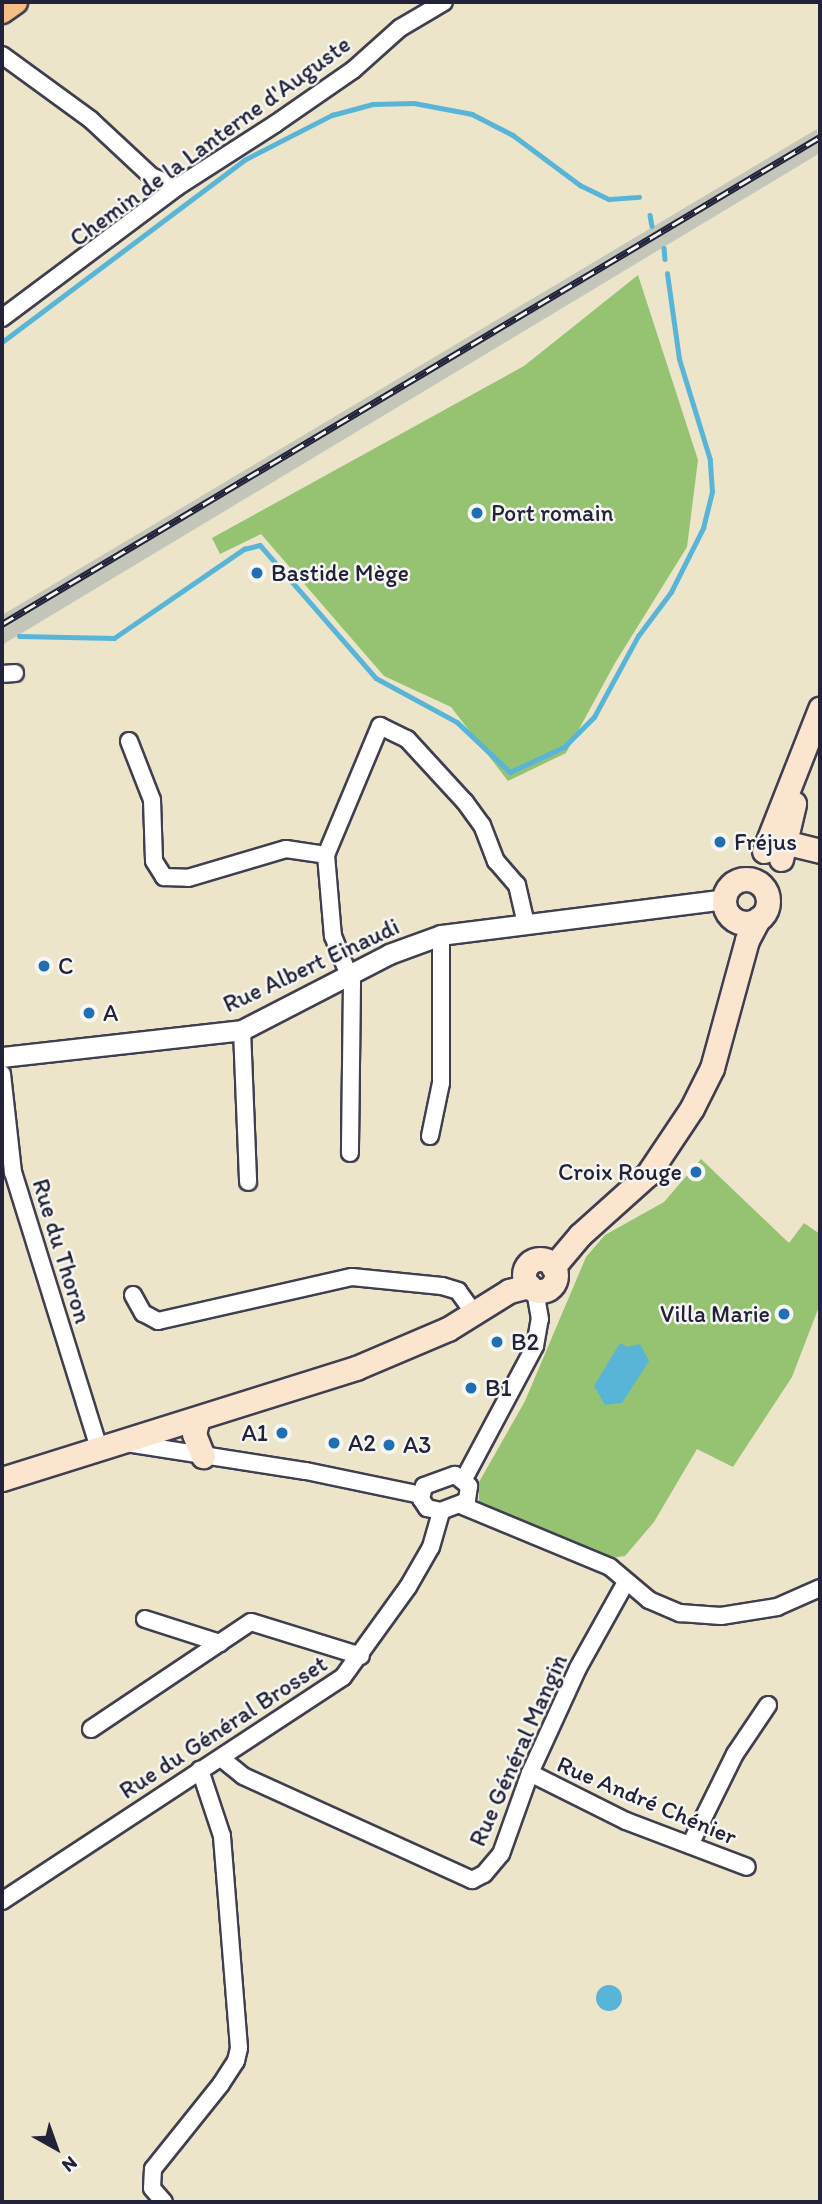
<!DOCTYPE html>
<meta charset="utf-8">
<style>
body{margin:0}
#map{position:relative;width:822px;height:2204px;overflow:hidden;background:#ece5ca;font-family:Itim,sans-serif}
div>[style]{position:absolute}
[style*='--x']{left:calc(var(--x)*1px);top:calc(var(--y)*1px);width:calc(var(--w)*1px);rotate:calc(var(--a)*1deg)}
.industrial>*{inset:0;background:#c3c6b9}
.green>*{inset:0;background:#96c372}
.water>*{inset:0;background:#59b5d7}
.round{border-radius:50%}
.stream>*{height:4.5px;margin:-2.25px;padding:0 2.25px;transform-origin:2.25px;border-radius:2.25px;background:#59b5d7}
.roads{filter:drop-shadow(2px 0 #403f50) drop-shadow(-2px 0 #403f50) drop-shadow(0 2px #403f50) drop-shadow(0 -2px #403f50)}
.minor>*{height:16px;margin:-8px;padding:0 8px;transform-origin:8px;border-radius:8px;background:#fff}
.tertiary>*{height:19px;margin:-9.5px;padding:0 9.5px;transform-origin:9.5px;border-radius:9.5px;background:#fff}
.secondary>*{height:23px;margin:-11.5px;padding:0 11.5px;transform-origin:11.5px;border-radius:11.5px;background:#fbe5cf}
.secondary>.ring{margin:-11.5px;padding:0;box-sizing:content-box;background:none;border:23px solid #fbe5cf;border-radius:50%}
.primary>*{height:24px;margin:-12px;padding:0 12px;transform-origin:12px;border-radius:12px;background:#f6be87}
.rail>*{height:7px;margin-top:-3.5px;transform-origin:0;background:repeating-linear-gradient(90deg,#f6f6f2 0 13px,#22223b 0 26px);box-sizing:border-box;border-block:2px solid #22223b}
.dots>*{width:19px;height:19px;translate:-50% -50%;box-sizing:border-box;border:4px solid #f6f6f2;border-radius:50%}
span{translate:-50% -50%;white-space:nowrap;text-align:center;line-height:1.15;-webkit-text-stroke:5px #f6f6f2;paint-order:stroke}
.street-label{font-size:24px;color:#22223b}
.poi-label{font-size:24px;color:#22223b}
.left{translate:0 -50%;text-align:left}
.right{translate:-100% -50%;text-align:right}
.frame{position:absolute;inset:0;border:4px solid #22223b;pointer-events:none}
.north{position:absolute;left:21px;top:2113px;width:70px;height:70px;-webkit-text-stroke:5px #f6f6f2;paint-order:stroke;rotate:140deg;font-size:19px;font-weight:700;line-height:28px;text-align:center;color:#22223b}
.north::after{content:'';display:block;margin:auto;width:24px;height:32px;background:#22223b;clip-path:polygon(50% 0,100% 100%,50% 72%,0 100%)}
</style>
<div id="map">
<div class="industrial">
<div style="clip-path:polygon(817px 129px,820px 153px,2px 645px,2px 615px)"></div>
</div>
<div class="green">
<div style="clip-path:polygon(638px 275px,698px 460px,687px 547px,615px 663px,566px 753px,508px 781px,451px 707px,384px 676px,261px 534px,220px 554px,212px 538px,524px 366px)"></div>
<div style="clip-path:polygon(701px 1159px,789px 1243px,804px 1223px,820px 1234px,820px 1304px,792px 1377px,733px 1467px,697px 1449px,654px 1522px,625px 1556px,611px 1558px,486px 1508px,479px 1502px,479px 1482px,525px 1401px,586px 1257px,605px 1235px,664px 1202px)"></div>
</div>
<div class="water">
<div style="clip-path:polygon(620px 1343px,627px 1347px,640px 1344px,649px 1361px,622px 1403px,605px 1405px,594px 1386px)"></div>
<div class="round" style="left:596px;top:1985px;width:26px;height:26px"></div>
</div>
<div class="stream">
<div style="--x:650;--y:215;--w:11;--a:80"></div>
<div style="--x:664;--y:248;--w:11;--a:85"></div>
<div style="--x:2;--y:342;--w:303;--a:-36.9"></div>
<div style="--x:244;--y:160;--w:99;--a:-27.1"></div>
<div style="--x:332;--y:115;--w:42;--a:-15"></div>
<div style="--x:373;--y:104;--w:41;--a:-1.4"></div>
<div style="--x:414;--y:103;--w:59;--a:10.7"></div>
<div style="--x:472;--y:114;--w:46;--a:27.1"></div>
<div style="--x:513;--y:135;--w:84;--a:36.7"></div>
<div style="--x:580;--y:185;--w:32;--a:26"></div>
<div style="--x:609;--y:199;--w:30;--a:-4"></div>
<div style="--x:19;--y:636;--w:95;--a:1.2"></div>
<div style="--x:114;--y:638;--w:158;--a:-34.4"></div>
<div style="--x:244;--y:549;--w:16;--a:-14"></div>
<div style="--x:260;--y:545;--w:176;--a:48.9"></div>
<div style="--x:376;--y:678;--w:92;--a:28.5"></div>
<div style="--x:457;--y:722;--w:73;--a:43.3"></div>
<div style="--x:510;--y:772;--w:60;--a:-24.8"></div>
<div style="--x:564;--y:747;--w:42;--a:-45"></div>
<div style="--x:594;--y:717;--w:92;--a:-61.5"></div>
<div style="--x:638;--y:636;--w:55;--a:-53.1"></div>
<div style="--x:671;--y:592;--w:72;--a:-63.4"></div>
<div style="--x:703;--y:528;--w:37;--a:-76"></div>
<div style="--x:712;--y:492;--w:32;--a:-94"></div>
<div style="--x:710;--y:460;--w:106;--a:-107.1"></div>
<div style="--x:679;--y:359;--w:86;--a:-98"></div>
</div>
<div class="roads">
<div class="minor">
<div style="--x:2;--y:55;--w:110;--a:36.1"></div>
<div style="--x:91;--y:120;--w:82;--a:43"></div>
<div style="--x:151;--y:176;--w:28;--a:23"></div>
<div style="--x:2;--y:318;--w:219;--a:-36.8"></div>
<div style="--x:177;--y:187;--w:117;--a:-32.7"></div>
<div style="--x:275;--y:124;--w:95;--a:-34.7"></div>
<div style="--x:353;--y:70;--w:63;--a:-41.8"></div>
<div style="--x:400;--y:28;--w:51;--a:-30.6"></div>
<div style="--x:2;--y:674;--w:13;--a:-4"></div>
<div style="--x:129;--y:741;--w:63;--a:68.7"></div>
<div style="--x:152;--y:800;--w:61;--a:88.1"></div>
<div style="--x:154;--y:861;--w:19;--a:58"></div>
<div style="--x:164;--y:877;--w:24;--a:2"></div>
<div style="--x:188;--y:878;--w:102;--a:-16.5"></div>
<div style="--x:286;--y:849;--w:40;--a:8.5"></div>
<div style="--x:326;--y:855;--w:140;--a:-67.3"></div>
<div style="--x:380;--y:726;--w:30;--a:26"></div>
<div style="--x:407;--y:739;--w:86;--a:47.4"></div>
<div style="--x:465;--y:802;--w:29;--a:54"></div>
<div style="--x:482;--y:825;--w:39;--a:69"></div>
<div style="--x:496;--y:861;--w:32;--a:49"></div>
<div style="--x:517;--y:885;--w:39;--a:77"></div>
<div style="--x:326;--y:855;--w:81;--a:85.1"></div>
<div style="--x:333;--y:936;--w:51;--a:68"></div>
<div style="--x:352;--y:983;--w:170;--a:90.7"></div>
<div style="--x:242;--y:1030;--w:152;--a:87.7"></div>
<div style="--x:2;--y:1074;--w:99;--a:83.6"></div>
<div style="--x:13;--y:1172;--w:279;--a:72.7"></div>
<div style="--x:430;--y:1136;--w:54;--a:-78.3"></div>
<div style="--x:441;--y:1083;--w:148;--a:-90"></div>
<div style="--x:133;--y:1295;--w:21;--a:61"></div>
<div style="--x:143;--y:1313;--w:17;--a:28"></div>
<div style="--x:158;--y:1321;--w:199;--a:-12.8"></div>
<div style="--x:352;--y:1277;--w:90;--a:5.7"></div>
<div style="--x:442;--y:1286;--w:17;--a:17"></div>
<div style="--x:458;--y:1291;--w:17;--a:54"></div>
<div style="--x:120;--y:1442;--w:188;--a:8.9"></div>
<div style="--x:306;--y:1471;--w:117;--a:11.8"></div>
<div style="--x:455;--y:1475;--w:18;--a:38"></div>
<div style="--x:469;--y:1486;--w:15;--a:98"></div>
<div style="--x:467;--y:1501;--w:28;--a:159"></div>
<div style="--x:441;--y:1511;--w:14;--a:-168"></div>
<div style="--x:427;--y:1508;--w:11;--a:-124"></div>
<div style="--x:421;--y:1499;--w:13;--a:-77"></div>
<div style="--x:424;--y:1486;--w:33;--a:-20"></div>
<div style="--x:464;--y:1479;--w:151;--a:-61.9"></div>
<div style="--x:535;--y:1346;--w:27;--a:-80"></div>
<div style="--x:540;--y:1319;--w:29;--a:-100"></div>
<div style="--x:463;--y:1506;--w:159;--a:22.5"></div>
<div style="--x:610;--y:1567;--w:51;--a:40.2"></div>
<div style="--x:649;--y:1600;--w:34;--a:23"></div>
<div style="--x:680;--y:1613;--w:41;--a:4.2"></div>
<div style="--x:721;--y:1616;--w:57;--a:-9.1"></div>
<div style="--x:777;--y:1607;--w:47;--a:-23.8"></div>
<div style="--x:145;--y:1619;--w:79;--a:17.7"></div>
<div style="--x:91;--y:1729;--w:192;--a:-33.8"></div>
<div style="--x:251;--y:1622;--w:115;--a:17.2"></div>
<div style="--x:221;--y:1758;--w:28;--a:39"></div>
<div style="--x:243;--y:1776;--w:252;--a:24.4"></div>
<div style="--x:472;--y:1880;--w:13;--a:-27"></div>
<div style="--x:484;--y:1874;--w:26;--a:-50"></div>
<div style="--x:501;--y:1854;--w:86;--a:-70.3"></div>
<div style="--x:530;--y:1773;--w:115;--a:-65.4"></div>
<div style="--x:578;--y:1668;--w:98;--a:-60.8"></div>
<div style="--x:530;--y:1773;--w:107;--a:26.6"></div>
<div style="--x:626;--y:1821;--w:129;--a:20.8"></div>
<div style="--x:690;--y:1845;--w:102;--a:-63.7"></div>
<div style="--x:735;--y:1754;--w:59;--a:-56"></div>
<div style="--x:2;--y:1901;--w:408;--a:-33.3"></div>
<div style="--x:343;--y:1677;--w:111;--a:-54.2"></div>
<div style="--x:408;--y:1587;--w:46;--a:-60.1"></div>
<div style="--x:431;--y:1547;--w:37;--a:-74"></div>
<div style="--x:164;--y:2202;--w:18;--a:-131"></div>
<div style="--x:152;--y:2188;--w:19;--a:-87"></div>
<div style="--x:153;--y:2169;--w:109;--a:-51.3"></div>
<div style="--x:221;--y:2084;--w:27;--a:-57"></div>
<div style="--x:236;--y:2061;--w:13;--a:-77"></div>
<div style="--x:239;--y:2048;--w:213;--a:-94.6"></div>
<div style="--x:222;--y:1836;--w:70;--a:-108.4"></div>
</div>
<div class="tertiary">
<div style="--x:2;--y:1057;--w:242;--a:-6.4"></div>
<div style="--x:242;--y:1030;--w:165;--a:-27.3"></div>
<div style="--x:389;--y:954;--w:55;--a:-20.1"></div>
<div style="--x:441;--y:935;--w:285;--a:-7.2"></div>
</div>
<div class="secondary">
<div style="--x:771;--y:845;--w:13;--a:-13"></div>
<div style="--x:784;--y:842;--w:37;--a:14"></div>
<div style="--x:764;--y:851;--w:153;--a:-68.5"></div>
<div style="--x:781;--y:859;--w:57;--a:-76.7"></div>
<div class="ring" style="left:724px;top:879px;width:21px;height:21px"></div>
<div class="ring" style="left:524px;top:1259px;width:9px;height:9px"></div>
<div style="--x:553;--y:1267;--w:42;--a:-49.8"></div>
<div style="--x:580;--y:1235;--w:91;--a:-41.9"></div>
<div style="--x:648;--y:1174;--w:79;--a:-56.3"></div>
<div style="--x:692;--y:1108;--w:45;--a:-63.4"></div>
<div style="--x:712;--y:1068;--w:133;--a:-74.7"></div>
<div style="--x:747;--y:940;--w:24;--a:-62"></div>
<div style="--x:198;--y:1418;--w:16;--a:104"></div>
<div style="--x:194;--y:1434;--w:24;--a:68"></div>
<div style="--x:2;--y:1479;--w:371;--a:-17.4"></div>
<div style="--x:356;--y:1368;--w:100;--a:-23"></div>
<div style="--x:448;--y:1329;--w:72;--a:-31.9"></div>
<div style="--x:509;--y:1291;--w:21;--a:-14"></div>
</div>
<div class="primary">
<div style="--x:2;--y:11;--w:16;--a:-35"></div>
</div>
</div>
<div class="rail">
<div style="--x:2;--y:624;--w:952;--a:-30.77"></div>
</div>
<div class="dots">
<div style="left:477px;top:513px;background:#1f6fb2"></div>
<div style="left:257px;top:573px;background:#1f6fb2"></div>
<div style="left:720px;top:842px;background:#1f6fb2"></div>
<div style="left:44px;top:966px;background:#1f6fb2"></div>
<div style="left:89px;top:1013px;background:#1f6fb2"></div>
<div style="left:696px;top:1172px;background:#1f6fb2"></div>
<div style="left:784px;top:1314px;background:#1f6fb2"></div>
<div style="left:497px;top:1342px;background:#1f6fb2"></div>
<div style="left:471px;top:1388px;background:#1f6fb2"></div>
<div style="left:282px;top:1433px;background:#1f6fb2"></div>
<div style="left:334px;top:1443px;background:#1f6fb2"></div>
<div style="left:389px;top:1445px;background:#1f6fb2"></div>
</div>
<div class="street-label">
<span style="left:210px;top:141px;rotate:-36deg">Chemin de la Lanterne d'Auguste</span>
<span style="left:311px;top:965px;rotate:-25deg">Rue Albert Einaudi</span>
<span style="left:62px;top:1251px;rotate:73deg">Rue du Thoron</span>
<span style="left:223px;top:1727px;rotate:-33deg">Rue du Général Brosset</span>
<span style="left:518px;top:1750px;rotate:-66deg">Rue Général Mangin</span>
<span style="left:647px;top:1800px;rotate:23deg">Rue André Chénier</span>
</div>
<div class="poi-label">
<span class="left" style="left:491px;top:513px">Port romain</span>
<span class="left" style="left:271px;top:573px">Bastide Mège</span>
<span class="left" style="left:734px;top:842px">Fréjus</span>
<span class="left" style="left:58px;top:966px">C</span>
<span class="left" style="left:103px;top:1013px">A</span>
<span class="right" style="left:682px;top:1172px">Croix Rouge</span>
<span class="right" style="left:770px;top:1314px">Villa Marie</span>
<span class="left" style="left:511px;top:1342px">B2</span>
<span class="left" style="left:485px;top:1388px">B1</span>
<span class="right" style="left:268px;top:1433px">A1</span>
<span class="left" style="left:348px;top:1443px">A2</span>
<span class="left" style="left:403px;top:1445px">A3</span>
</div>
<div class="frame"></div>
<div class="north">N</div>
</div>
